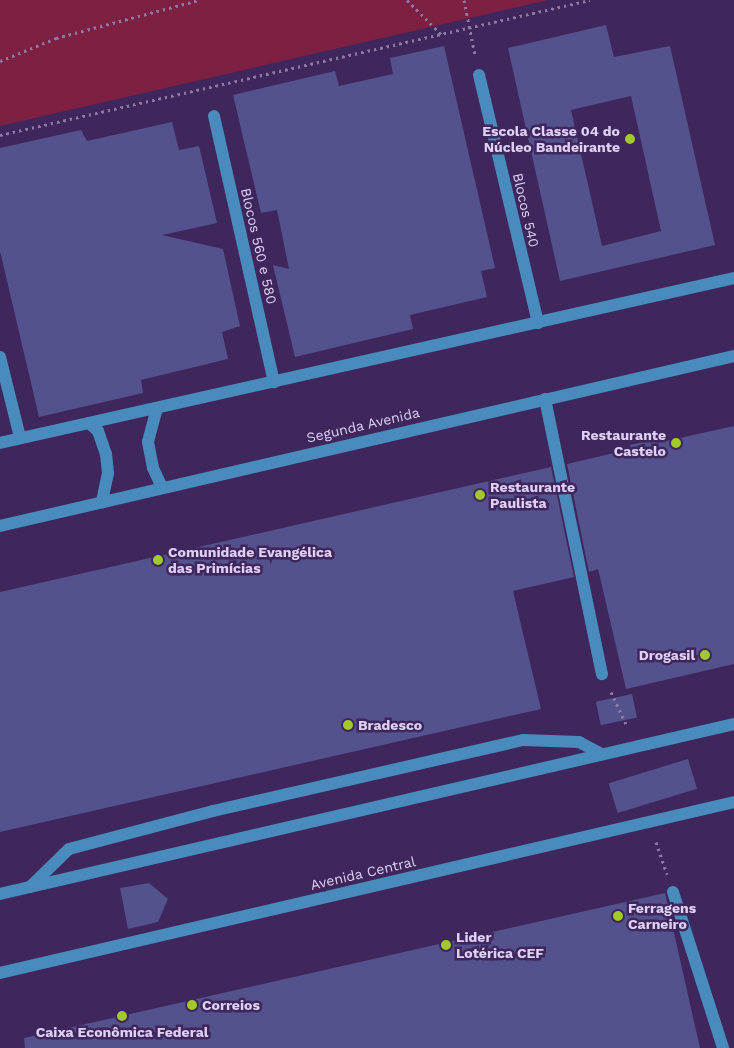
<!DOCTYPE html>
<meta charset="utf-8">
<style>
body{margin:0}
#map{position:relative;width:734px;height:1048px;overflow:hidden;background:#3f265c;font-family:"Work Sans",sans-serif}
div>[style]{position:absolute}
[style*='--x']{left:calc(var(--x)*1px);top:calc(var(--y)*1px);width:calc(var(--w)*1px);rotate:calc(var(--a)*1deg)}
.green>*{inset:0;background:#7e2042}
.building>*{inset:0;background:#53528d;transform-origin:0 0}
.path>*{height:3px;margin-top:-1.5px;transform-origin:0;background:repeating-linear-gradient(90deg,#8c79a5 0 2.5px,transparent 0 6.5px)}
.minor>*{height:12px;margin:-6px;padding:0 6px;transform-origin:6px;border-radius:6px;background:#498bbd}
.dots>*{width:14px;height:14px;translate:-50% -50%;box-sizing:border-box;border:2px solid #3f265c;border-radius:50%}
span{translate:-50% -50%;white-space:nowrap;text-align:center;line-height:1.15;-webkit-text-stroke:5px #3f265c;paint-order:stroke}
.poi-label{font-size:14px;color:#ded1f3;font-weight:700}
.right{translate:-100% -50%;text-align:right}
.left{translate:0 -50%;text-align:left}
.street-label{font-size:14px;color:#ded1f3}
</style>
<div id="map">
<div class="green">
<div style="clip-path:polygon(0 0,548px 0,0 126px)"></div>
</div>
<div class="building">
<div style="clip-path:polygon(evenodd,606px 25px,614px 57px,670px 46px,715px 245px,560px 281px,508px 48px,606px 25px,631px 96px,661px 231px,602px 246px,571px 110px,631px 96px)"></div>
<div style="clip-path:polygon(444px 46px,495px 268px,481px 271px,487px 297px,410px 315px,413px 329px,295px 357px,273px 265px,289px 269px,277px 210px,261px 213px,233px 95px,335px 71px,339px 86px,393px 74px,390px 58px)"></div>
<div style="clip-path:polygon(172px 122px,179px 150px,199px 146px,217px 223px,162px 235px,223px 249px,240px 326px,222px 332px,228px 359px,141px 380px,143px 393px,39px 417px,0 251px,0 148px,81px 130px,87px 141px)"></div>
<div style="clip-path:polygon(734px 426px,734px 664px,626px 689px,598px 569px,589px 572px,567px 464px,631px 449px,630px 445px,656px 439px,657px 443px)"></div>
<div style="clip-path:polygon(551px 467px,574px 577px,513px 591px,541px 709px,0 832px,0 592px)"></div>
<div style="left:632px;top:694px;width:24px;height:37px;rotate:78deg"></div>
<div style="left:688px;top:759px;width:31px;height:83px;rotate:73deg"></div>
<div style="clip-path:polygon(149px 883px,168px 899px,158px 922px,128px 929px,120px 888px)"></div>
<div style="clip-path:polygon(665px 893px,700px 1048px,25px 1048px,24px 1038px)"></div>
</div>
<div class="path">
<div style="--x:407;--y:0;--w:48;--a:45"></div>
<div style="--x:464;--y:0;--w:56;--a:78.7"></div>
<div style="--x:0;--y:61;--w:61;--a:-22.3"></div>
<div style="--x:56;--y:38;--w:148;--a:-14.9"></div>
<div style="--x:0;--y:135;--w:605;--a:-12.89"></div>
<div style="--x:611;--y:692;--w:38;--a:65"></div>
<div style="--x:656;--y:842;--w:34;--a:71"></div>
</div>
<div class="minor">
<div style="--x:479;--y:75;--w:255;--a:76.6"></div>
<div style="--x:214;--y:116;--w:273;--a:77.3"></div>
<div style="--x:0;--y:357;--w:82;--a:76"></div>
<div style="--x:545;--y:399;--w:281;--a:78.3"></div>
<div style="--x:157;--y:408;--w:35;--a:105"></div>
<div style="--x:148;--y:442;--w:26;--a:79"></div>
<div style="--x:153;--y:468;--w:21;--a:65"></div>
<div style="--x:89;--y:423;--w:12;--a:42"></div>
<div style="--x:98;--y:431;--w:24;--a:71"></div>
<div style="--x:106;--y:454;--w:19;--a:84"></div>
<div style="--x:108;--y:473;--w:30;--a:102"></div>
<div style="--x:0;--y:443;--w:752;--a:-12.67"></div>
<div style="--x:0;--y:526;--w:753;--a:-13.04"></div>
<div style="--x:30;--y:887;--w:54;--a:-44.3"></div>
<div style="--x:69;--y:849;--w:149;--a:-14.8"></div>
<div style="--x:213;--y:811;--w:318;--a:-12.9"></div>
<div style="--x:523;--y:740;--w:56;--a:2"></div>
<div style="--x:579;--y:742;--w:26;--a:28"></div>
<div style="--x:673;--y:892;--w:164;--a:72.2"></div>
<div style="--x:0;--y:894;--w:753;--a:-13.04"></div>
<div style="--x:0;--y:973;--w:754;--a:-13.11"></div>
</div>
<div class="dots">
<div style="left:630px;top:139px;background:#a1c929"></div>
<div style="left:676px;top:443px;background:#a1c929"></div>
<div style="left:480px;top:495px;background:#a1c929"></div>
<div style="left:158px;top:560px;background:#a1c929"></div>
<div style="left:705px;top:655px;background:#a1c929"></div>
<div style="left:348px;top:725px;background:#a1c929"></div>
<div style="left:618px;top:916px;background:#a1c929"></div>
<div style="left:446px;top:945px;background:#a1c929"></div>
<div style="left:192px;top:1005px;background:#a1c929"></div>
<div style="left:122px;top:1016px;background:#a1c929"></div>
</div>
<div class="poi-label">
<span class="right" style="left:620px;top:139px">Escola Classe 04 do<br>Núcleo Bandeirante</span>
<span class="right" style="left:666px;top:443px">Restaurante<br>Castelo</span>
<span class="left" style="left:490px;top:495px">Restaurante<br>Paulista</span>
<span class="left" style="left:168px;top:560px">Comunidade Evangélica<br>das Primícias</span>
<span class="right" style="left:695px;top:655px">Drogasil</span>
<span class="left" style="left:358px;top:725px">Bradesco</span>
<span class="left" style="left:628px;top:916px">Ferragens<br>Carneiro</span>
<span class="left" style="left:456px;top:945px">Lider<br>Lotérica CEF</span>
<span class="left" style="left:202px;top:1005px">Correios</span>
<span style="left:122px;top:1032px">Caixa Econômica Federal</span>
</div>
<div class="street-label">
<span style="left:526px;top:210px;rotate:77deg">Blocos 540</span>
<span style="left:259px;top:246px;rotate:77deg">Blocos 560 e 580</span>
<span style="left:363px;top:425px;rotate:-13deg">Segunda Avenida</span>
<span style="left:363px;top:873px;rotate:-13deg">Avenida Central</span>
</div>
</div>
